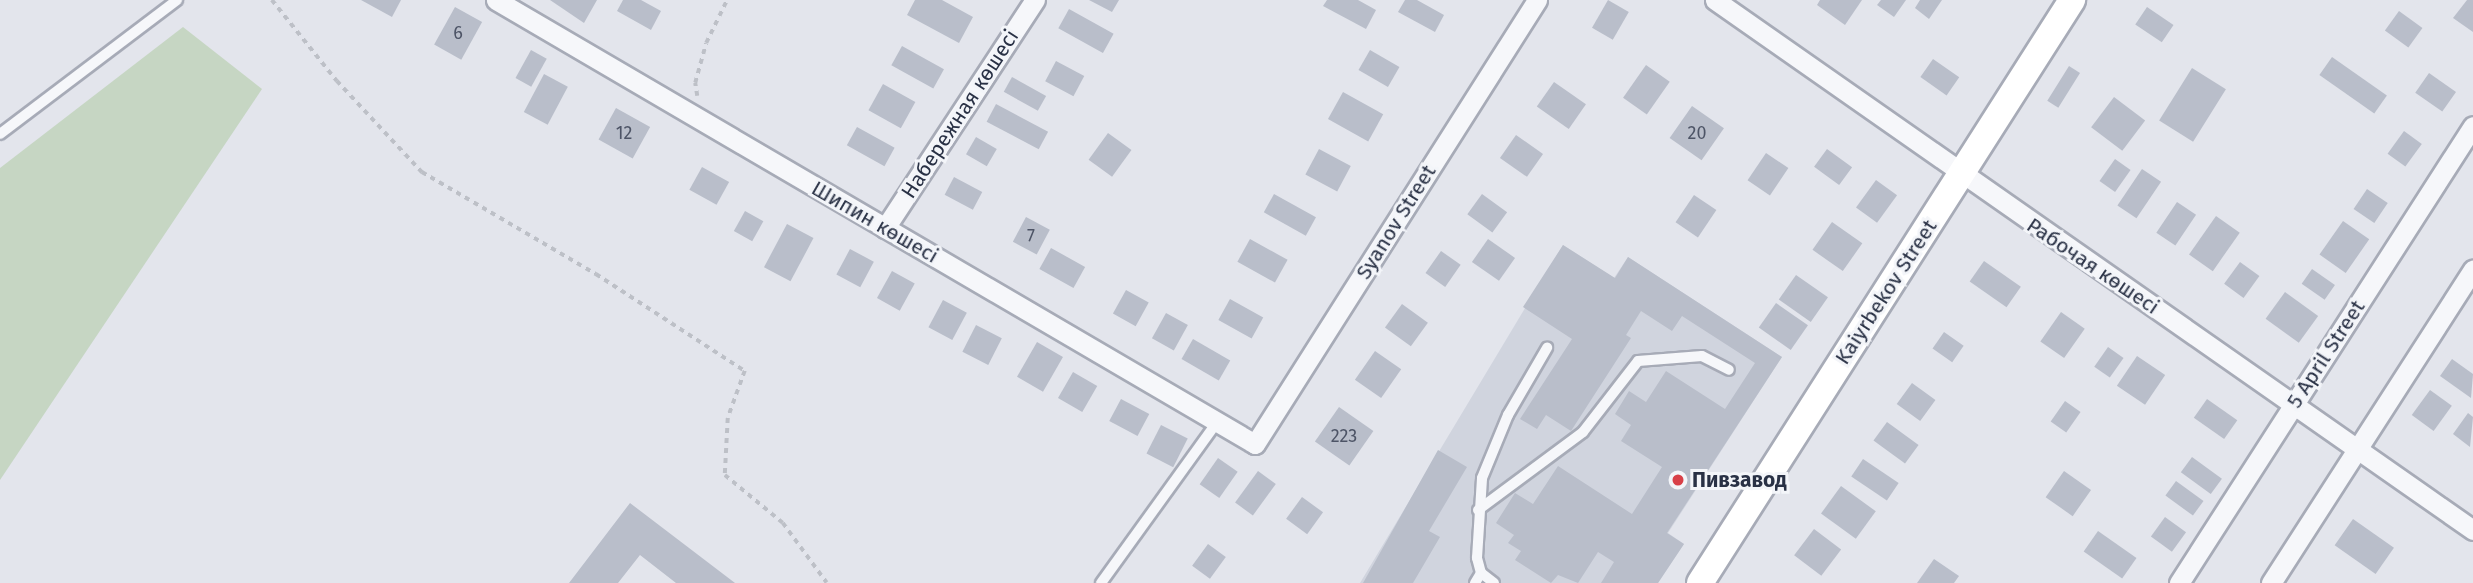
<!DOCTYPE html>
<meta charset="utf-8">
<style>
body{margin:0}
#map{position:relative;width:2473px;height:583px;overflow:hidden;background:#e3e5ec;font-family:"Fira Sans",sans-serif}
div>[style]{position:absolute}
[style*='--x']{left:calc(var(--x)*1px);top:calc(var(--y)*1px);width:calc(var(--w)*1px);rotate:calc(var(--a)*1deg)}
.built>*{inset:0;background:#d0d4de}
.green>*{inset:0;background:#c6d6c3}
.building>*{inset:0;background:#b9beca;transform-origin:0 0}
.path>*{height:3.5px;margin-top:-1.75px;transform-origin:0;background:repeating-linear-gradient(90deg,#bdc0c7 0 5px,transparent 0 10px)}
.roads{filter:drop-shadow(2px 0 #a7abb7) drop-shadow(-2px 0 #a7abb7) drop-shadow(0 2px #a7abb7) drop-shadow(0 -2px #a7abb7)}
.lane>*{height:10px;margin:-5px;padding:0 5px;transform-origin:5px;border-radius:5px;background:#f6f7fa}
.street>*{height:19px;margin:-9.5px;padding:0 9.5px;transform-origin:9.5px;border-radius:9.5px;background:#f6f7fa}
.secondary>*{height:26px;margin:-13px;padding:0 13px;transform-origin:13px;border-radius:13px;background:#fff}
.dots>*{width:19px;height:19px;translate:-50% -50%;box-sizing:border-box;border:4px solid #f3f5f9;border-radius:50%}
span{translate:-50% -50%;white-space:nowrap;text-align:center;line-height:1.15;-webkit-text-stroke:6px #f3f5f9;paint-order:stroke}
.number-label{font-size:18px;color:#4d5466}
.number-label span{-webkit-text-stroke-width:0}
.street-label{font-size:21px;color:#293145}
.poi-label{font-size:21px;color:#293145;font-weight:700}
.left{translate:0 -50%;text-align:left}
</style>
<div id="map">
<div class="built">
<div style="clip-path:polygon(1563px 245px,1614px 278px,1628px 257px,1782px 357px,1668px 533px,1684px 544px,1658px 583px,1360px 583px)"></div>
</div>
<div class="green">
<div style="clip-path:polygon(183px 27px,262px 89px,0 480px,0 168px)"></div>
</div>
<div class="building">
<div style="clip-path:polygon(361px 0,401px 0,392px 17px)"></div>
<div style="clip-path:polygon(550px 0,597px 0,584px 23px)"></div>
<div style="clip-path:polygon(623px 0,641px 0,661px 11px,651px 30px,617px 11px)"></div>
<div style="clip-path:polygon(915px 0,942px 0,973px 17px,959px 43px,907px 15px)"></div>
<div style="clip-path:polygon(1089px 0,1119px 0,1112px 12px)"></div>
<div style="clip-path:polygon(1327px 0,1358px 0,1376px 10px,1366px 29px,1323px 6px)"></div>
<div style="clip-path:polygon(1405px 0,1417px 0,1444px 15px,1435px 32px,1398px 12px)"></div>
<div style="left:1608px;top:0;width:24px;height:32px;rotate:30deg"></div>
<div style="clip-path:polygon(1820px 0,1862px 0,1845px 25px,1817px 5px)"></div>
<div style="clip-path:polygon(1881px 0,1906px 0,1894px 17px,1877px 5px)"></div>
<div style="clip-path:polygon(1920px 0,1942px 0,1929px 19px,1915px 8px)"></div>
<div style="clip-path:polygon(2467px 0,2473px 0,2473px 32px,2453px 18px)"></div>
<div style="left:455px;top:7px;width:31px;height:43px;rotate:29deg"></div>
<div style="left:2147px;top:7px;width:32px;height:21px;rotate:34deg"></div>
<div style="left:1069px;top:9px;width:51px;height:22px;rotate:29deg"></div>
<div style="left:2399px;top:11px;width:29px;height:24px;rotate:36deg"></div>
<div style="left:902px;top:46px;width:48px;height:22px;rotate:29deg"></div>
<div style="left:531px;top:50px;width:18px;height:32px;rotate:29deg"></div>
<div style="left:1370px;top:50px;width:34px;height:23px;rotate:30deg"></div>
<div style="left:2332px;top:57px;width:67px;height:22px;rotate:35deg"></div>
<div style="left:1933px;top:59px;width:32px;height:22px;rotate:35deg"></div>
<div style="left:1056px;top:61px;width:32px;height:23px;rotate:28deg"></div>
<div style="left:1646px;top:65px;width:29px;height:40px;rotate:35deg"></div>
<div style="left:2069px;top:66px;width:13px;height:41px;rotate:32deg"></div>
<div style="left:2192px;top:68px;width:40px;height:62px;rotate:32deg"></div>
<div style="left:2429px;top:73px;width:33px;height:24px;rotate:35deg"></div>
<div style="left:544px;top:74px;width:27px;height:43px;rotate:28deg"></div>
<div style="left:1012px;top:77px;width:39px;height:17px;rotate:29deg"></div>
<div style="left:1554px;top:82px;width:39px;height:30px;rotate:35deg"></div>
<div style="left:883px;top:84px;width:37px;height:30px;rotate:29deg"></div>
<div style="left:1343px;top:92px;width:46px;height:31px;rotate:29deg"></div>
<div style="left:2114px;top:97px;width:39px;height:38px;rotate:37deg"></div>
<div style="left:996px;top:104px;width:59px;height:20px;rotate:28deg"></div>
<div style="left:1692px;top:106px;width:39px;height:39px;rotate:35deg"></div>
<div style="left:616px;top:108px;width:39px;height:36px;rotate:29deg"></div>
<div style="left:857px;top:127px;width:43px;height:21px;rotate:29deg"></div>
<div style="left:2404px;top:131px;width:22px;height:28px;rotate:36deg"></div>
<div style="left:1108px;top:133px;width:29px;height:33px;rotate:36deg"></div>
<div style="left:1516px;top:135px;width:33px;height:28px;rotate:35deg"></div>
<div style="left:976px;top:137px;width:24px;height:20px;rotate:30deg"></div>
<div style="left:1319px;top:149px;width:36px;height:29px;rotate:28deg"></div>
<div style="left:1827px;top:149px;width:31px;height:22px;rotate:36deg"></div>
<div style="left:1766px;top:153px;width:27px;height:33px;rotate:34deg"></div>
<div style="left:2115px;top:159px;width:19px;height:27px;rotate:35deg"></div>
<div style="left:702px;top:167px;width:31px;height:26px;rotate:29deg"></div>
<div style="left:2142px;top:169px;width:23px;height:44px;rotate:34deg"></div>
<div style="left:954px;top:177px;width:32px;height:20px;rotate:28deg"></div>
<div style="left:1876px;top:180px;width:26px;height:34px;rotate:36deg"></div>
<div style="left:2367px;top:189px;width:25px;height:24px;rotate:34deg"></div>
<div style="left:1274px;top:194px;width:48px;height:21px;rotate:29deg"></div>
<div style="left:1482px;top:194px;width:31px;height:25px;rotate:36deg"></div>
<div style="left:1694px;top:195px;width:27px;height:33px;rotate:34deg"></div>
<div style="left:2177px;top:202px;width:23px;height:37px;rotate:34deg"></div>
<div style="left:745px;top:211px;width:21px;height:23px;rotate:29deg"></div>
<div style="left:2216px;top:216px;width:29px;height:47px;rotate:35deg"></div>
<div style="left:1026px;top:217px;width:27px;height:28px;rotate:28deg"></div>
<div style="left:2343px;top:221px;width:32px;height:41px;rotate:35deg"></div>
<div style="left:1832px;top:222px;width:37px;height:34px;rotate:35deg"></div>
<div style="left:787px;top:224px;width:30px;height:49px;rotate:28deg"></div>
<div style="left:1250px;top:239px;width:43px;height:26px;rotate:29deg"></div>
<div style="left:1488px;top:239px;width:33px;height:28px;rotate:35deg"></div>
<div style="clip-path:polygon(1563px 245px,1615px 278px,1628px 257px,1782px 357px,1667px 533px,1684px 544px,1658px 583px,1601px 583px,1614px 562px,1598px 552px,1578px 583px,1558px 575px,1551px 583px,1515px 560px,1521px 551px,1508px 543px,1514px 535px,1496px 523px,1515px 493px,1533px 504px,1558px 466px,1632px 514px,1662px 467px,1621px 441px,1631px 425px,1615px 414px,1629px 391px,1646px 402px,1666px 371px,1725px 409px,1755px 363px,1682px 316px,1672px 331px,1641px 311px,1626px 335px,1631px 338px,1571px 431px,1546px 415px,1537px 429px,1520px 419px,1572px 339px,1523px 307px)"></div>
<div style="left:1051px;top:248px;width:39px;height:24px;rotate:29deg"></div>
<div style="left:850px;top:249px;width:27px;height:29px;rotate:28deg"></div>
<div style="left:1441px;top:251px;width:24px;height:27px;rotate:35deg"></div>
<div style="left:1984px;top:261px;width:45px;height:25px;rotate:35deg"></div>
<div style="left:2240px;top:262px;width:24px;height:27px;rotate:36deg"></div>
<div style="left:2312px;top:269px;width:28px;height:18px;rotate:35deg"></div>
<div style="left:892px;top:271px;width:26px;height:31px;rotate:29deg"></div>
<div style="left:1796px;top:275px;width:39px;height:30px;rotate:35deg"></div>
<div style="left:1126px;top:290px;width:26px;height:27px;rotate:29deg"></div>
<div style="left:2285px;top:292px;width:41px;height:33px;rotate:36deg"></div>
<div style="left:1230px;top:299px;width:38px;height:24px;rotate:29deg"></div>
<div style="left:943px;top:300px;width:27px;height:31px;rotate:28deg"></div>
<div style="left:1776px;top:303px;width:39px;height:30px;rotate:35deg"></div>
<div style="left:1402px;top:304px;width:32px;height:29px;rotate:36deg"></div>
<div style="left:2061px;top:312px;width:29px;height:36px;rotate:35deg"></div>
<div style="left:1166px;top:313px;width:25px;height:29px;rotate:29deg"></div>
<div style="left:976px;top:325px;width:29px;height:30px;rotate:27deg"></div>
<div style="left:1944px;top:332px;width:24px;height:20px;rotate:35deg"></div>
<div style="left:1193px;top:339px;width:43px;height:23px;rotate:30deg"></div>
<div style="left:1037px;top:342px;width:30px;height:40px;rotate:30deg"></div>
<div style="left:2108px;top:347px;width:19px;height:24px;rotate:35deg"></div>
<div style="left:1375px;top:351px;width:32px;height:35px;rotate:35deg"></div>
<div style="left:2137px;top:356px;width:34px;height:36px;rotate:34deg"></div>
<div style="clip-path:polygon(2452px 359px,2473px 374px,2471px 398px,2440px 376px)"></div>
<div style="left:1073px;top:372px;width:28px;height:30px;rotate:30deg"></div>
<div style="left:1912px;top:383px;width:29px;height:26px;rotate:36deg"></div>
<div style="left:2430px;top:390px;width:27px;height:31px;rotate:36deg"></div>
<div style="left:1121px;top:399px;width:32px;height:25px;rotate:28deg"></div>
<div style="left:2207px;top:399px;width:37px;height:23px;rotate:35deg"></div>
<div style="left:2065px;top:401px;width:19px;height:25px;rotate:35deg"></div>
<div style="left:1339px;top:407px;width:42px;height:42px;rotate:35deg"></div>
<div style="clip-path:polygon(2468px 413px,2473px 417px,2470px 447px,2453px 434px)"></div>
<div style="left:1887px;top:422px;width:39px;height:23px;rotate:36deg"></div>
<div style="left:1161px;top:425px;width:30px;height:32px;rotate:27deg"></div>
<div style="clip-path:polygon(1438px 450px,1467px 467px,1429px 531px,1440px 537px,1413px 583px,1363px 583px)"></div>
<div style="left:2192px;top:457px;width:37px;height:19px;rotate:36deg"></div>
<div style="left:1218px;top:458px;width:24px;height:32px;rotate:35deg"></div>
<div style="left:1863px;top:459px;width:43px;height:21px;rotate:34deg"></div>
<div style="left:1258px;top:471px;width:22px;height:39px;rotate:36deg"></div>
<div style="left:2064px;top:471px;width:33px;height:32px;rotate:35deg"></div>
<div style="left:2176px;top:481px;width:34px;height:18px;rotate:36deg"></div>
<div style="left:1841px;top:486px;width:43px;height:34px;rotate:36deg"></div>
<div style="left:1302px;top:497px;width:26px;height:27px;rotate:36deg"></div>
<div style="clip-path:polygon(630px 503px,735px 583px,676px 583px,640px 555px,618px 583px,569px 583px)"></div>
<div style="left:2165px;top:517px;width:26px;height:24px;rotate:36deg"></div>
<div style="left:2353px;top:519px;width:50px;height:32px;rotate:35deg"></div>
<div style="left:1814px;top:529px;width:34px;height:33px;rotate:37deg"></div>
<div style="left:2098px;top:531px;width:47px;height:25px;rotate:35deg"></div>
<div style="left:1208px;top:544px;width:22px;height:27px;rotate:36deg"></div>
<div style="clip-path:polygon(1934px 559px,1959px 576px,1954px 583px,1917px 583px)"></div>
</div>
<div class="path">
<div style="--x:272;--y:0;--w:104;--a:51.3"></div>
<div style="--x:337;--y:81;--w:125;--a:47"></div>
<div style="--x:422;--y:172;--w:202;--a:30.4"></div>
<div style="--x:596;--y:274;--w:178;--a:33.1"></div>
<div style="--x:745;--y:371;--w:50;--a:109.9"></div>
<div style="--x:728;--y:418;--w:57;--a:93"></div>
<div style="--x:725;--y:475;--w:75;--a:39.6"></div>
<div style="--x:783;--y:523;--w:74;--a:53.7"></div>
<div style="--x:697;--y:96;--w:13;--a:-99"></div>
<div style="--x:695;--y:83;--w:41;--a:-74.6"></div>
<div style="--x:706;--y:43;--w:48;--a:-64"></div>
</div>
<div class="roads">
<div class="lane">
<div style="--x:0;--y:134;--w:222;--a:-37.1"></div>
<div style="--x:1478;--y:510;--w:131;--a:-36.6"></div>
<div style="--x:1583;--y:432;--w:90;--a:-52.2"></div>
<div style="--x:1638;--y:361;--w:64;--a:-4.5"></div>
<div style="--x:1702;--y:356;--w:30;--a:27"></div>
<div style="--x:1101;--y:583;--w:198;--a:-54.2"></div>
<div style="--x:1475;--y:583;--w:12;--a:-59"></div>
<div style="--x:1494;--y:583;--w:16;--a:-142"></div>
<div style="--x:1481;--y:573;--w:16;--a:-105"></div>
<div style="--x:1477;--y:558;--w:80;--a:-86.4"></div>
<div style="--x:1482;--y:478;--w:68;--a:-67.6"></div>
<div style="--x:1508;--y:415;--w:78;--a:-59.8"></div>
</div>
<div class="street">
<div style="--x:496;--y:0;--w:879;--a:30.33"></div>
<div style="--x:1255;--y:444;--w:526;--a:-57.58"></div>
<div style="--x:1715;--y:0;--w:925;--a:34.96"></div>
<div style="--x:885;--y:228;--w:273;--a:-56.7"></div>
<div style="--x:2179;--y:583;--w:543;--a:-57.25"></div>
<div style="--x:2271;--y:583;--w:373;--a:-57.2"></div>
</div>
<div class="secondary">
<div style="--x:1700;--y:583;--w:692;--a:-57.46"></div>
</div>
</div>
<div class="dots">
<div style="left:1678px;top:480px;background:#d84048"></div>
</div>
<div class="number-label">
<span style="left:458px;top:33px">6</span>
<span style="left:624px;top:133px">12</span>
<span style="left:1697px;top:133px">20</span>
<span style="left:1031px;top:236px">7</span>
<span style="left:1344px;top:436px">223</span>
</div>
<div class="street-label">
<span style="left:960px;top:114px;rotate:-57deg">Набережная көшесі</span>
<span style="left:875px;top:222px;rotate:30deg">Шипин көшесі</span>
<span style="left:1396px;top:222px;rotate:-58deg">Syanov Street</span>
<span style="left:2093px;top:266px;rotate:34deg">Рабочая көшесі</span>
<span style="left:1886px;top:292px;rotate:-57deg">Kaiyrbekov Street</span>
<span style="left:2326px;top:354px;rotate:-57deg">5 April Street</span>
</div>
<div class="poi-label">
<span class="left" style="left:1692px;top:480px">Пивзавод</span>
</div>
</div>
